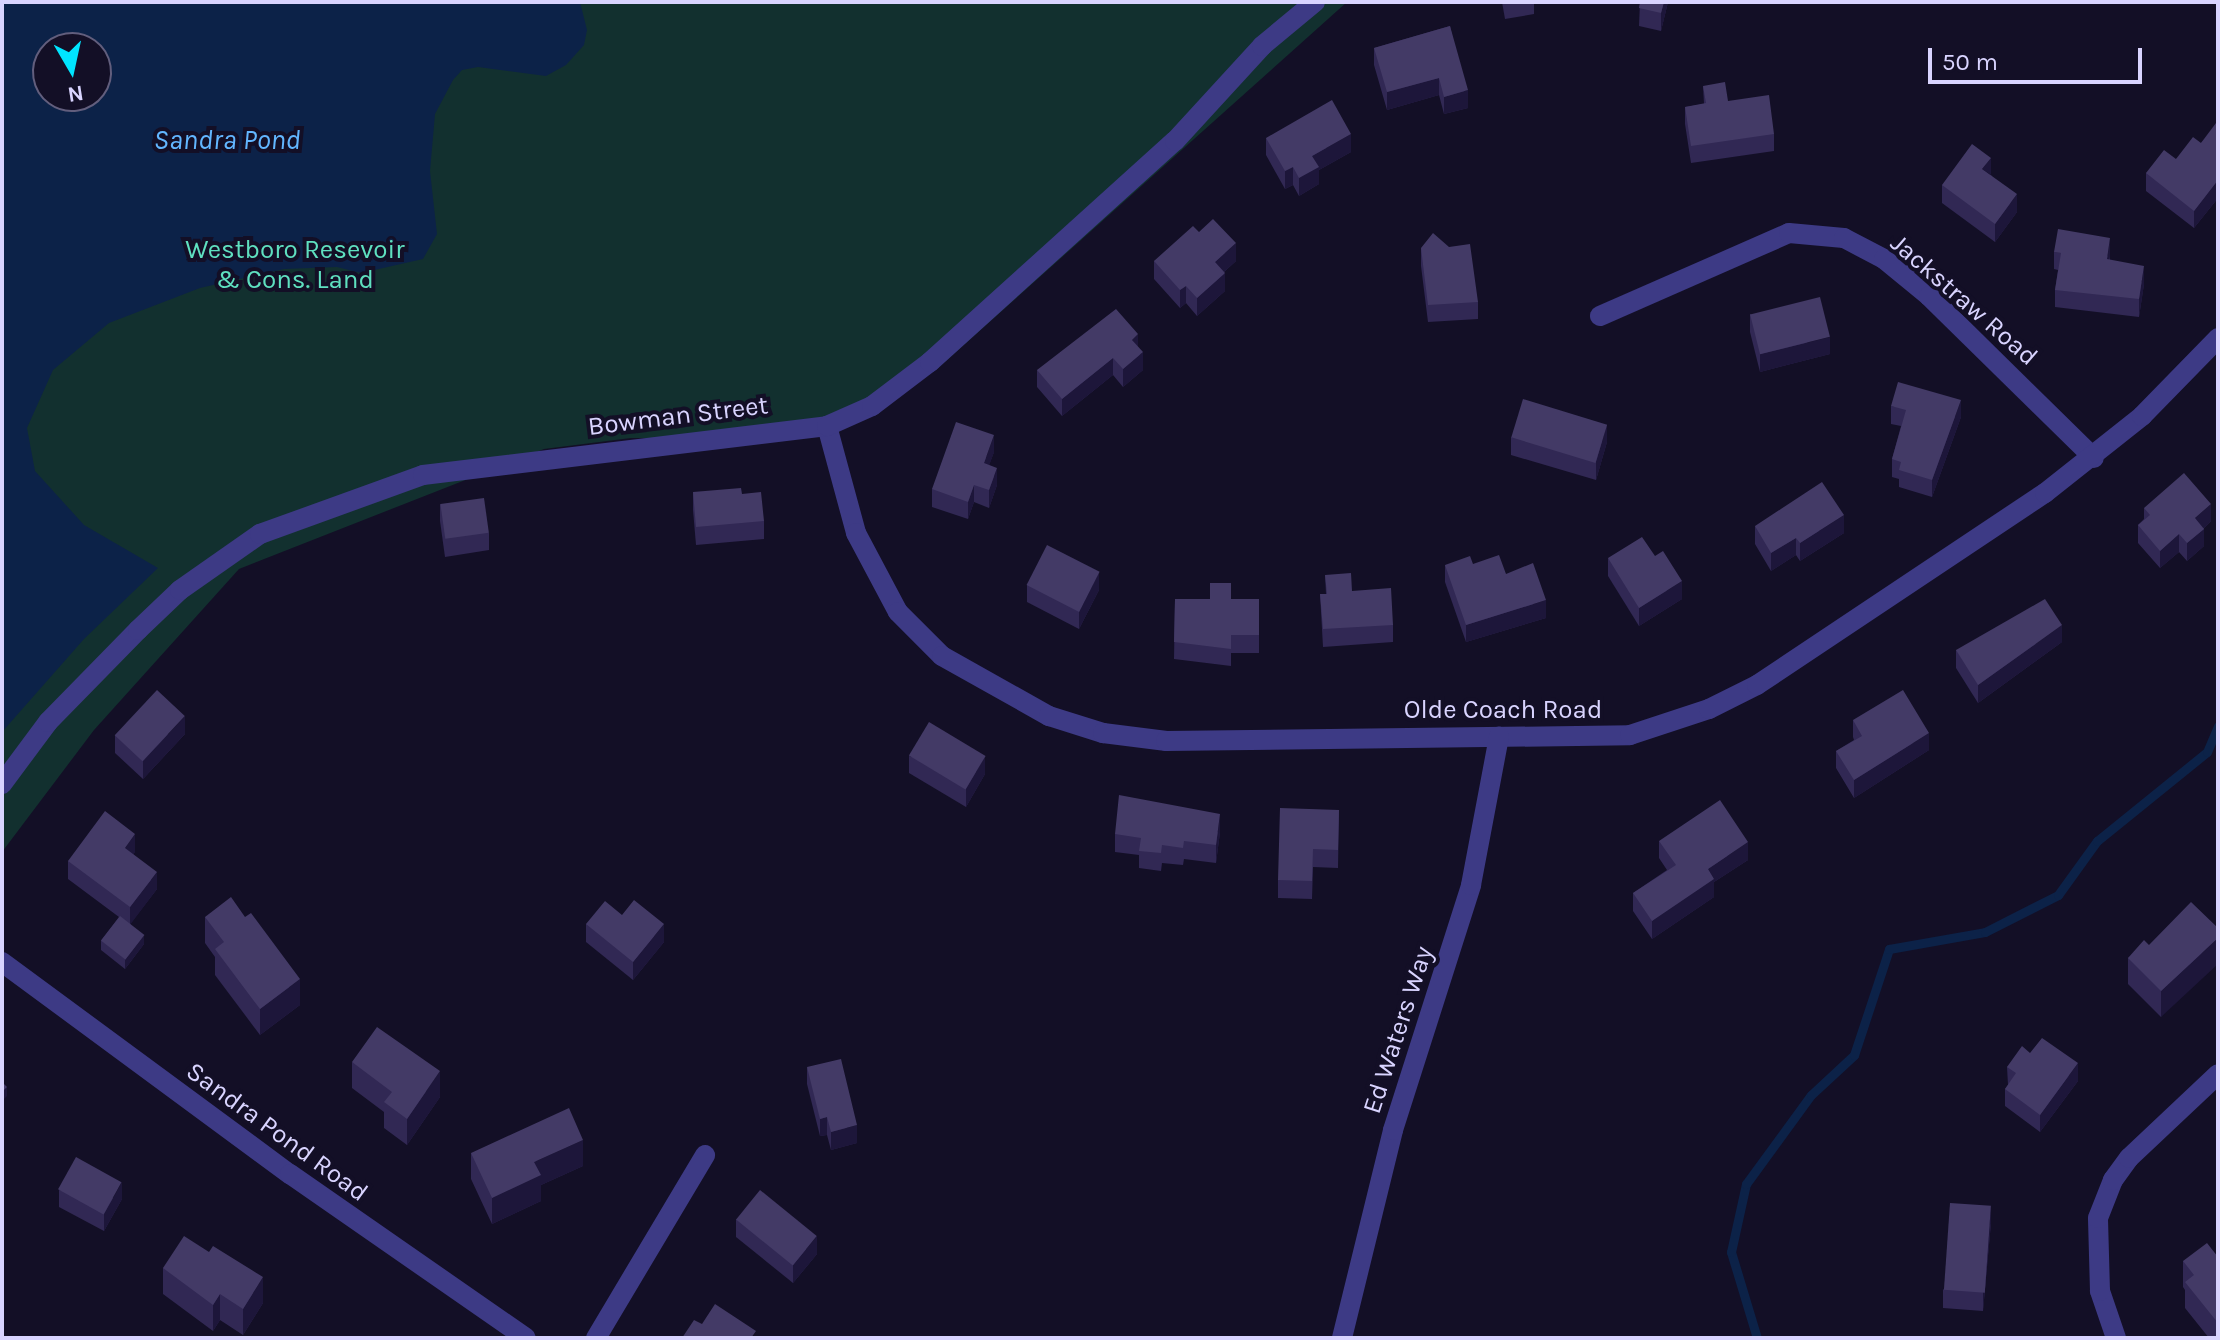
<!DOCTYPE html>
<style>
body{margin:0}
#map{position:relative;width:2220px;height:1340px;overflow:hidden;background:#130f26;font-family:Karla,sans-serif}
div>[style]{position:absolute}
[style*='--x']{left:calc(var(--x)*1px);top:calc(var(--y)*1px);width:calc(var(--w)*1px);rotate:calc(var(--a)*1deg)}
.green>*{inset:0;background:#12302f}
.water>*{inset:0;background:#0c2248}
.stream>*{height:9px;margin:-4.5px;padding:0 4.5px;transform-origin:4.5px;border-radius:4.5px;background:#0c2248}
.street>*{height:20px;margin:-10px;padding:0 10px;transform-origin:10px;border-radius:10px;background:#3d3a85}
.wall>*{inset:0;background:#312854}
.shaded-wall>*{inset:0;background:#1d163a}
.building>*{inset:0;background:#433a66;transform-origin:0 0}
span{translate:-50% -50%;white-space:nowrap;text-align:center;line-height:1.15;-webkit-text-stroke:8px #130f26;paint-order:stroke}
.park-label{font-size:26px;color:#5fe0c0}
.street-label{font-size:26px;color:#d9d4ff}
.water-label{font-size:28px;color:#62b6ff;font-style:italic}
.frame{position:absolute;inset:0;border:4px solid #d9d4ff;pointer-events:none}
.north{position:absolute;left:32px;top:32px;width:80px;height:80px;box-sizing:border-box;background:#130f26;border:2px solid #625e7d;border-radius:50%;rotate:171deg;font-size:22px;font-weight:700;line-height:32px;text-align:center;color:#d9d4ff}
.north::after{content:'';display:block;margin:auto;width:28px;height:36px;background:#00e5ff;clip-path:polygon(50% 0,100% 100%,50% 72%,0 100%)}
.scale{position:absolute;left:1928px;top:48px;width:214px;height:36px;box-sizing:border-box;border:4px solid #d9d4ff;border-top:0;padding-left:10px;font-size:24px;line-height:28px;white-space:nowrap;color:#d9d4ff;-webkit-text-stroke:6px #130f26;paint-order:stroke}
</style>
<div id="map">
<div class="green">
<div style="clip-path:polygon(evenodd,2px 2px,1347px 2px,937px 369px,899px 396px,869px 411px,717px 438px,631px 438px,544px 449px,239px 569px,94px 730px,2px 852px,2px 2px,48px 48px,96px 48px,96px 96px,48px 96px,48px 48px)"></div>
</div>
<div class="water">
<div style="clip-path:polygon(evenodd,2px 2px,580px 2px,587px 30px,584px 45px,566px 65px,546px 76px,478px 67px,462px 70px,453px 80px,435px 114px,430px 171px,437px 234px,423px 259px,361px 273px,337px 267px,284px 269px,200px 288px,109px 323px,53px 370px,27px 428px,35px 471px,84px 525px,158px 568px,84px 639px,2px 732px,2px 2px,48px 48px,96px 48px,96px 96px,48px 96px,48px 48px)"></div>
</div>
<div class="stream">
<div style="--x:1757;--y:1338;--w:90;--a:-106.8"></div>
<div style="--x:1731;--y:1252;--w:70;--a:-77.6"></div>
<div style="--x:1746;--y:1184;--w:110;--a:-53.9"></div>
<div style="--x:1811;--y:1095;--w:59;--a:-42.9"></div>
<div style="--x:1854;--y:1055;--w:112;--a:-71.7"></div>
<div style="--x:1889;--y:949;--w:97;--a:-10"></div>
<div style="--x:1985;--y:932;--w:82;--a:-26.9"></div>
<div style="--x:2058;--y:895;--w:67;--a:-54.2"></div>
<div style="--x:2097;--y:841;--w:141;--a:-39"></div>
<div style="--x:2207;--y:752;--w:28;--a:-67"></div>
</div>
<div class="street">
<div style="--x:1600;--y:316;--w:206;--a:-23.7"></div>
<div style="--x:1789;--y:233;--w:55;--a:5.2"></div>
<div style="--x:1844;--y:238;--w:45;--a:27.7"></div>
<div style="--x:1884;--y:259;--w:58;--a:39.4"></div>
<div style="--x:1929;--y:296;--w:231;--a:44.5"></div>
<div style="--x:827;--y:426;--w:111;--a:74.8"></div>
<div style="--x:856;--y:533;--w:89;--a:62"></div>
<div style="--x:898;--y:612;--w:62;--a:45"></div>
<div style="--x:942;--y:656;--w:123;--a:29.3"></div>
<div style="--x:1049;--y:716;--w:57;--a:17.5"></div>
<div style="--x:1103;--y:733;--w:64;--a:7.2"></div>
<div style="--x:1166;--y:741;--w:464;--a:-0.7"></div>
<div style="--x:1630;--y:735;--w:83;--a:-18.2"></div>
<div style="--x:1709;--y:709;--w:54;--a:-26.6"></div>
<div style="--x:1757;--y:685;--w:346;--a:-33.7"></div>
<div style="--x:2045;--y:493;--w:124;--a:-38.4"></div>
<div style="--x:2142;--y:416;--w:109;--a:-45.7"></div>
<div style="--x:2;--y:784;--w:77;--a:-53.4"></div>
<div style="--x:48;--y:722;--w:129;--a:-45.6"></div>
<div style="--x:138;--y:630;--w:58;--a:-43.6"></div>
<div style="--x:180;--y:590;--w:98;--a:-35"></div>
<div style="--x:260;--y:534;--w:173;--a:-19.9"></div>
<div style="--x:423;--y:475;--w:407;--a:-6.9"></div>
<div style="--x:827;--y:426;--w:49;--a:-24"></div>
<div style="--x:872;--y:406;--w:73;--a:-37.2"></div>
<div style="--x:930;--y:362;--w:330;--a:-42.1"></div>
<div style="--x:1175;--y:141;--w:129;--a:-47.5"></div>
<div style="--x:1262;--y:46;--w:69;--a:-39.7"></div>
<div style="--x:2;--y:962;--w:358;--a:36.4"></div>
<div style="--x:290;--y:1174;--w:287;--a:34.8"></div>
<div style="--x:596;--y:1338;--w:213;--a:-59.2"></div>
<div style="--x:1342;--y:1338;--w:214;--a:-76.2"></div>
<div style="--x:1393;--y:1130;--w:257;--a:-72.3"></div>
<div style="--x:1471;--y:885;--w:151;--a:-79.3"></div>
<div style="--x:2116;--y:1338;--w:50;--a:-108.8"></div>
<div style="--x:2100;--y:1291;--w:73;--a:-91.6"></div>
<div style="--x:2098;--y:1218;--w:41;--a:-68.5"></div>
<div style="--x:2113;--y:1180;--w:27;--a:-54"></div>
<div style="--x:2129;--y:1158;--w:122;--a:-43.3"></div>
</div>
<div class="wall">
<div style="clip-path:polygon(1502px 2px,1534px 2px,1534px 14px,1505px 19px)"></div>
<div style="clip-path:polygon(1640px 2px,1668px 2px,1661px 31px,1639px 26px)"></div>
<div style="clip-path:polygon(1450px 26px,1468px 108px,1444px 114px,1439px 95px,1387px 110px,1374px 65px,1374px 48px)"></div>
<div style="clip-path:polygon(1703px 86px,1774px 134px,1774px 151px,1691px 163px,1685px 124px,1685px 107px,1704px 104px)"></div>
<div style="clip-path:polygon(2218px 125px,2218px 198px,2194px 228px,2146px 191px,2146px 173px,2176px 159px,2201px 143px)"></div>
<div style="clip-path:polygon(1266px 138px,1351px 152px,1319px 170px,1319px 184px,1299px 196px,1293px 185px,1285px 189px,1266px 155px)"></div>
<div style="clip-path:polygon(1991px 175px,2017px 212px,1995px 242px,1942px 203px,1942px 185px)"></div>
<div style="clip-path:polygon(1199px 232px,1236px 261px,1224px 272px,1225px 291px,1197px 316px,1186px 303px,1180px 308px,1154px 279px,1154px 261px)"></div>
<div style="clip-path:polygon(1421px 248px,1478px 302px,1478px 319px,1428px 322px,1421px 266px)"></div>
<div style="clip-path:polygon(2054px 252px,2110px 256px,2110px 260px,2144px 284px,2139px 317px,2055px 307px,2055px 290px,2058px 270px,2054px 269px)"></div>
<div style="clip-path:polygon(1750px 314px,1830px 354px,1760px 372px,1750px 332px)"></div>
<div style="clip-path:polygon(1138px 347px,1143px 370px,1123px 387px,1113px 375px,1062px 416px,1037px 387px,1037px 370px)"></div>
<div style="clip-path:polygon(1891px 406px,1961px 417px,1932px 497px,1899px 487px,1899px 479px,1892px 477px,1892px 459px,1901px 426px,1891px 424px)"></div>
<div style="clip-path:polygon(1511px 437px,1607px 442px,1596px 480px,1511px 455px)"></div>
<div style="clip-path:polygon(994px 452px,989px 465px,997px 485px,989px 508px,974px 502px,968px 519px,932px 507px,932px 489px)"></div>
<div style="clip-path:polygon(693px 492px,764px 521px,764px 539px,696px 545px,693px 510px)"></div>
<div style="clip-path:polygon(440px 504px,489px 533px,489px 550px,445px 557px,440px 521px)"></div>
<div style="clip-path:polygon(2144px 508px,2211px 521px,2204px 528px,2204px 546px,2187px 561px,2179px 552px,2160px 568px,2138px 543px,2138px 525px,2144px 519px)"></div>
<div style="clip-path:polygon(1755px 526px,1844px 533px,1800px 561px,1796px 555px,1771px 571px,1755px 544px)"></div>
<div style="clip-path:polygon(1608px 558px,1682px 599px,1639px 626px,1608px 576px)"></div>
<div style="clip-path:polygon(1473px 564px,1506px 574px,1546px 618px,1466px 642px,1445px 582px,1445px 565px)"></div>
<div style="clip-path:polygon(1325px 575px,1352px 591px,1393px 625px,1393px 642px,1323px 647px,1320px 594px,1326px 594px)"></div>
<div style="clip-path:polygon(1027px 585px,1099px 590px,1079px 629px,1027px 602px)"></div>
<div style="clip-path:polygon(1175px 599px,1259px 599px,1259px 653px,1231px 653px,1231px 666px,1174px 659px)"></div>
<div style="clip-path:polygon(2062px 642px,1978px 703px,1956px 668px,1956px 650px)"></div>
<div style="clip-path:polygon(1853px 720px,1929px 750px,1854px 798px,1836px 768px,1836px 751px,1854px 740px,1853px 737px)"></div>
<div style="clip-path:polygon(185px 734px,143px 779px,115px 753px,115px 735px)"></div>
<div style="clip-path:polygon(909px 756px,985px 774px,966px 807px,909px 773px)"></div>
<div style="clip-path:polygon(1339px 810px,1338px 868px,1313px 867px,1312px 899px,1278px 898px,1278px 880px)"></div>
<div style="clip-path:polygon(1220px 832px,1216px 863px,1184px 859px,1183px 865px,1162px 863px,1161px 871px,1139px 868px,1139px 855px,1115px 852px,1115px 834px)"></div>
<div style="clip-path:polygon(1659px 841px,1748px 860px,1714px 882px,1714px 897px,1652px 939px,1633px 911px,1633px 893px,1667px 870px,1659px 858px)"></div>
<div style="clip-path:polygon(135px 852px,133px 854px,157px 889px,130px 924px,144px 944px,125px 969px,101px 950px,101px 941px,119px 917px,68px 879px,68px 861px)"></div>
<div style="clip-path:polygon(622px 915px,664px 942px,633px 980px,586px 942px,586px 924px)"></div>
<div style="clip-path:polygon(205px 917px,245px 917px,300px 1005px,260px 1035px,215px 975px,215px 957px,205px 943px)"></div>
<div style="clip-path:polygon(2218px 928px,2161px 1017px,2128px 984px,2128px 958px,2149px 945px)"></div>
<div style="clip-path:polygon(2030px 1053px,2078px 1081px,2040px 1132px,2005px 1106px,2005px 1089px,2008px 1085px,2007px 1067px)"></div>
<div style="clip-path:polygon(352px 1062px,440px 1097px,407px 1145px,384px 1128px,384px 1112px,352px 1088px)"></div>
<div style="clip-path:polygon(807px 1067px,857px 1143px,831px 1150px,827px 1135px,820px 1136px,807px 1084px)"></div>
<div style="clip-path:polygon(471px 1153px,583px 1166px,541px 1185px,541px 1201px,492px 1224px,471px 1179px)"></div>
<div style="clip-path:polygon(59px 1190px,122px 1199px,104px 1231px,59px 1207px)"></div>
<div style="clip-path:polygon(736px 1219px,817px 1254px,793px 1283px,736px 1237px)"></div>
<div style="clip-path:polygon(1991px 1223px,1983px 1311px,1943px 1308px,1943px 1290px)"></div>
<div style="clip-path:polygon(209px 1252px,263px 1303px,243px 1335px,220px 1320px,213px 1331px,163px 1294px,163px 1268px)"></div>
<div style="clip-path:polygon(2218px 1257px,2218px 1338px,2209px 1338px,2185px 1308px,2185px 1290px,2183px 1287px,2183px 1261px)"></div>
</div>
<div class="shaded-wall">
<div style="clip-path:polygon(1664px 2px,1668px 2px,1661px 31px,1661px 13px)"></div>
<div style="clip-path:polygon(1439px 78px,1439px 95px,1387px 110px,1387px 92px)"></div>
<div style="clip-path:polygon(1468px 90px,1468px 108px,1444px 114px,1444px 97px)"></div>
<div style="clip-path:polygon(1351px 134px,1351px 152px,1319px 170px,1319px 184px,1299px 196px,1299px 178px,1312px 156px)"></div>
<div style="clip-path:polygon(1991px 158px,1991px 175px,1982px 169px)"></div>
<div style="clip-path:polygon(1293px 167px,1293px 185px,1285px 189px,1285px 171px)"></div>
<div style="clip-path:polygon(2218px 180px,2218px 198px,2194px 228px,2194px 211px)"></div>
<div style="clip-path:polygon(2017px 194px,2017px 212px,1995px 242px,1995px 224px)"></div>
<div style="clip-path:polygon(2110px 238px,2110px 256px,2107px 277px,2107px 259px)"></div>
<div style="clip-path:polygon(1236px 243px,1236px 261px,1215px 280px,1215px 262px)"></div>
<div style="clip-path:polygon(2144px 266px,2144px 284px,2139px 317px,2139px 299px)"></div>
<div style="clip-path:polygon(1225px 273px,1225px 291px,1197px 316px,1197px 298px)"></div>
<div style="clip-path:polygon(1186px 286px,1186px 303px,1180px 308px,1180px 290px)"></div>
<div style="clip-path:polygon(1138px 334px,1138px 352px,1132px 340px)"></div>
<div style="clip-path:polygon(1830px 337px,1830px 354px,1760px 372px,1760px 354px)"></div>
<div style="clip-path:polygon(1143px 352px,1143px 370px,1123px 387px,1123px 369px)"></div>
<div style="clip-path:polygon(1113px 358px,1113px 375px,1062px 416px,1062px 399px)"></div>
<div style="clip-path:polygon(1961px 400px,1961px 417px,1932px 497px,1932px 480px)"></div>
<div style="clip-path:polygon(1607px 424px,1607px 442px,1596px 480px,1596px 462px)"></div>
<div style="clip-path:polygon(994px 435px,994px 452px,984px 480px,984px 463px)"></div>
<div style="clip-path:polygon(997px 468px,997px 485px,989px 508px,989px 490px)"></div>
<div style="clip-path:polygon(974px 485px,974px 502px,968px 519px,968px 502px)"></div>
<div style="clip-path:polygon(2211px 504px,2211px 521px,2195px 536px,2195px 518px)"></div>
<div style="clip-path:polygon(1844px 515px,1844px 533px,1800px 561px,1800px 543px)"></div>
<div style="clip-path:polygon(2204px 529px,2204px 546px,2187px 561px,2187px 543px)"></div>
<div style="clip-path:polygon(2179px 534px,2179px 552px,2160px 568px,2160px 551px)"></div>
<div style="clip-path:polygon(1796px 538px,1796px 555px,1771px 571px,1771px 553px)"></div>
<div style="clip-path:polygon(1099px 572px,1099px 590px,1079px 629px,1079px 611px)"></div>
<div style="clip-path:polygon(1682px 581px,1682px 599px,1639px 626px,1639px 608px)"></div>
<div style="clip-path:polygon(1546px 600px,1546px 618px,1466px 642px,1466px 625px)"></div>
<div style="clip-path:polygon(2062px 625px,2062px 642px,1978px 703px,1978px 685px)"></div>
<div style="clip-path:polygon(185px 716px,185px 734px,143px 779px,143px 761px)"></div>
<div style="clip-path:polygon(1929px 733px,1929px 750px,1854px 798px,1854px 780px)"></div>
<div style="clip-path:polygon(985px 756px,985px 774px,966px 807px,966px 789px)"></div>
<div style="clip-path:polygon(1220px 814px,1220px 832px,1216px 863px,1216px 845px)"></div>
<div style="clip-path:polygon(135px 834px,135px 852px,125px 865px,125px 848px)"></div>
<div style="clip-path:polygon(1748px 842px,1748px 860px,1714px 882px,1714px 897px,1652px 939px,1652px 921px,1708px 869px)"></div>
<div style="clip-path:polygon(157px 872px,157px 889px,130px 925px,130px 907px)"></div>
<div style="clip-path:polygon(664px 924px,664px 942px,633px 980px,633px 962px)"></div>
<div style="clip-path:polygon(144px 935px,144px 944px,125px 969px,125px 960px)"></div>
<div style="clip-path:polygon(2218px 938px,2218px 964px,2161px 1017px,2161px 991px)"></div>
<div style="clip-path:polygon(300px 979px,300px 1005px,260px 1035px,260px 1009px)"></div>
<div style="clip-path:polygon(2078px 1063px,2078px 1081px,2040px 1132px,2040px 1115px)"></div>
<div style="clip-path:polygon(440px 1071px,440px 1097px,407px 1145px,407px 1119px)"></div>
<div style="clip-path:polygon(7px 1087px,7px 1096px,2px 1101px,2px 1092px)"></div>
<div style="clip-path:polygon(827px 1117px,827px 1135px,820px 1136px,820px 1119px)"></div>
<div style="clip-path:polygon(857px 1125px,857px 1143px,831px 1150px,831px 1132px)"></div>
<div style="clip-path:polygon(583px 1140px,583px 1166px,541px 1185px,541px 1201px,492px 1224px,492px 1198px,534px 1162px)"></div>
<div style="clip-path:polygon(122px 1182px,122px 1199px,104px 1231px,104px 1214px)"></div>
<div style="clip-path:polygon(1991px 1206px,1991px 1223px,1983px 1311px,1983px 1293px)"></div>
<div style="clip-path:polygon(817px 1236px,817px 1254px,793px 1283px,793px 1265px)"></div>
<div style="clip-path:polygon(263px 1277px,263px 1303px,243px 1335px,243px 1309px)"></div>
<div style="clip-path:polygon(220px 1294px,220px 1320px,213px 1331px,213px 1305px)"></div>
</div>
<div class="building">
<div style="clip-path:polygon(1640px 2px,1664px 2px,1661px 13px,1639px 8px)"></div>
<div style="clip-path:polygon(1450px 26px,1468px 90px,1444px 97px,1439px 78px,1387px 92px,1374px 48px)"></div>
<div style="clip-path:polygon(1725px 82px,1728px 101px,1769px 95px,1774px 134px,1691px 146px,1685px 107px,1706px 103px,1703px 86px)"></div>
<div style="clip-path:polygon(1332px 100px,1351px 134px,1312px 156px,1319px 167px,1299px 178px,1293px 167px,1285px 171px,1266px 138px)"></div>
<div style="clip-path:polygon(2216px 123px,2218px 125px,2218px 180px,2194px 211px,2146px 173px,2164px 150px,2176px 159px,2193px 137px,2201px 143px)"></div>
<div style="clip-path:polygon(1972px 144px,1991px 158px,1982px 169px,2017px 194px,1995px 224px,1942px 185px)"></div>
<div style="clip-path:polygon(1213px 219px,1236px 243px,1215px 262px,1225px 273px,1197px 298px,1186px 286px,1180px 290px,1154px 261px,1193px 226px,1199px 232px)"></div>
<div style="clip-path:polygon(2058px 229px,2110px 238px,2107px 259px,2144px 266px,2139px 299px,2055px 290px,2061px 253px,2054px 252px)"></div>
<div style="clip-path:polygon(1433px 233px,1449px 247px,1470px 244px,1478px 302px,1428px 305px,1421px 248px)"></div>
<div style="left:1820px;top:297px;width:41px;height:72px;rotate:76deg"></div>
<div style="clip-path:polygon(1116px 309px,1138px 334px,1132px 340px,1143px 352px,1123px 369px,1113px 358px,1062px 399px,1037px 370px)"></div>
<div style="clip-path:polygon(1898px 382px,1961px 400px,1932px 480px,1899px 470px,1901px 462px,1892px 459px,1906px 410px,1891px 406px)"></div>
<div style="left:1523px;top:399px;width:88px;height:40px;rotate:17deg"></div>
<div style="clip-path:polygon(956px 422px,994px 435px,984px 463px,997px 468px,989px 490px,974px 485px,968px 502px,932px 489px)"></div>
<div style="clip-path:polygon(2184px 473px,2211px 504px,2195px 518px,2204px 529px,2187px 543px,2179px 534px,2160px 551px,2138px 525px,2150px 515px,2144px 508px)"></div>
<div style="clip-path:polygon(1822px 482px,1844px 515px,1800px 543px,1796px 538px,1771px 553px,1755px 526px)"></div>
<div style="clip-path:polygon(741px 488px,742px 494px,761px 492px,764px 521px,696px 527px,693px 492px)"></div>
<div style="left:484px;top:498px;width:35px;height:44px;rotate:82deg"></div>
<div style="clip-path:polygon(1642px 537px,1655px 556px,1663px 551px,1682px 581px,1639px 608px,1608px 558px)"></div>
<div style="left:1047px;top:545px;width:59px;height:45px;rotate:27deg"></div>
<div style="clip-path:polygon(1499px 555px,1506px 574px,1533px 563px,1546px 600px,1466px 625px,1445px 565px,1470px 556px,1473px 564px)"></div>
<div style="clip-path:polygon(1351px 573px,1352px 591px,1391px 588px,1393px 625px,1323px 629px,1320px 594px,1327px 594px,1325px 575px)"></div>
<div style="clip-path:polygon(1210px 583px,1231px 583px,1231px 599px,1259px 599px,1259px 635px,1231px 635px,1231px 649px,1174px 642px,1175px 599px,1210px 599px)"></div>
<div style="clip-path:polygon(2045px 599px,2062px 625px,1978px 685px,1956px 650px)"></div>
<div style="left:157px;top:690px;width:38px;height:62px;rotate:43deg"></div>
<div style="clip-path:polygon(1903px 690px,1929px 733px,1854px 780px,1836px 751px,1862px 736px,1853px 720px)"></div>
<div style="left:929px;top:722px;width:66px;height:39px;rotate:31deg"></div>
<div style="clip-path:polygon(1119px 795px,1220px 814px,1216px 845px,1184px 841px,1183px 848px,1162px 845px,1161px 853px,1139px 851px,1141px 838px,1115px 834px)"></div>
<div style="clip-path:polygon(1720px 800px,1748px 842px,1708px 869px,1714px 879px,1652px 921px,1633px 893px,1676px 865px,1659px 841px)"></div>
<div style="clip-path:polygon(1280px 808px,1339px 810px,1338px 850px,1313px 849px,1312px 881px,1278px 880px)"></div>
<div style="clip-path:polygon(105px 811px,135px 834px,125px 848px,157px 872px,130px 907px,68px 861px)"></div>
<div style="clip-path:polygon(231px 897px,245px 917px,251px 913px,300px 979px,260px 1009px,215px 949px,224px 942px,205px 917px)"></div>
<div style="clip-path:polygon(634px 900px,664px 924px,633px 962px,586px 924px,605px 901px,622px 915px)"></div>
<div style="clip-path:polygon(2191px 902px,2218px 928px,2218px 938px,2161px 991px,2128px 958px,2144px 940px,2149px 945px)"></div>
<div style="left:120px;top:916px;width:31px;height:31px;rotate:38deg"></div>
<div style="clip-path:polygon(377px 1027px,440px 1071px,407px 1119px,384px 1102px,392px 1092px,352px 1062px)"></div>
<div style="clip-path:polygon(2042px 1038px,2078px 1063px,2040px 1115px,2005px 1089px,2016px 1073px,2007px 1067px,2022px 1046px,2030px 1053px)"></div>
<div style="clip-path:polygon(841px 1059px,857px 1125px,831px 1132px,827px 1117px,820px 1119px,807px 1067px)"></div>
<div style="clip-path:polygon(2px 1082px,7px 1087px,2px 1092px)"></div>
<div style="clip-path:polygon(569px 1108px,583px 1140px,534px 1162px,541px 1175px,492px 1198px,471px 1153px)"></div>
<div style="left:76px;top:1157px;width:52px;height:37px;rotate:29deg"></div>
<div style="left:760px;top:1190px;width:73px;height:38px;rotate:39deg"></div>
<div style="left:1950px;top:1203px;width:41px;height:87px;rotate:4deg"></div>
<div style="clip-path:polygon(184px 1236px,209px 1252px,213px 1246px,263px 1277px,243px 1309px,220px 1294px,213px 1305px,163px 1268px)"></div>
<div style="clip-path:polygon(2207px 1243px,2218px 1257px,2218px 1323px,2185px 1282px,2194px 1275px,2183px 1261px)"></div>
<div style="clip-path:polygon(715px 1304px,756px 1331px,751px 1338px,682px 1338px,694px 1320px,702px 1324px)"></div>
</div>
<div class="park-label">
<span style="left:295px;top:265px">Westboro Resevoir<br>&amp; Cons. Land</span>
</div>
<div class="street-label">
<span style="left:1964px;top:300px;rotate:41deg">Jackstraw Road</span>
<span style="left:678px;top:416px;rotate:-7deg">Bowman Street</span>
<span style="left:1503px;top:710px">Olde Coach Road</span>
<span style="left:1398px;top:1030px;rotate:-72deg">Ed Waters Way</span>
<span style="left:277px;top:1132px;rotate:36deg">Sandra Pond Road</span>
</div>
<div class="water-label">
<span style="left:227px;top:140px">Sandra Pond</span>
</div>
<div class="frame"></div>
<div class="north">N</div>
<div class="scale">50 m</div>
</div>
